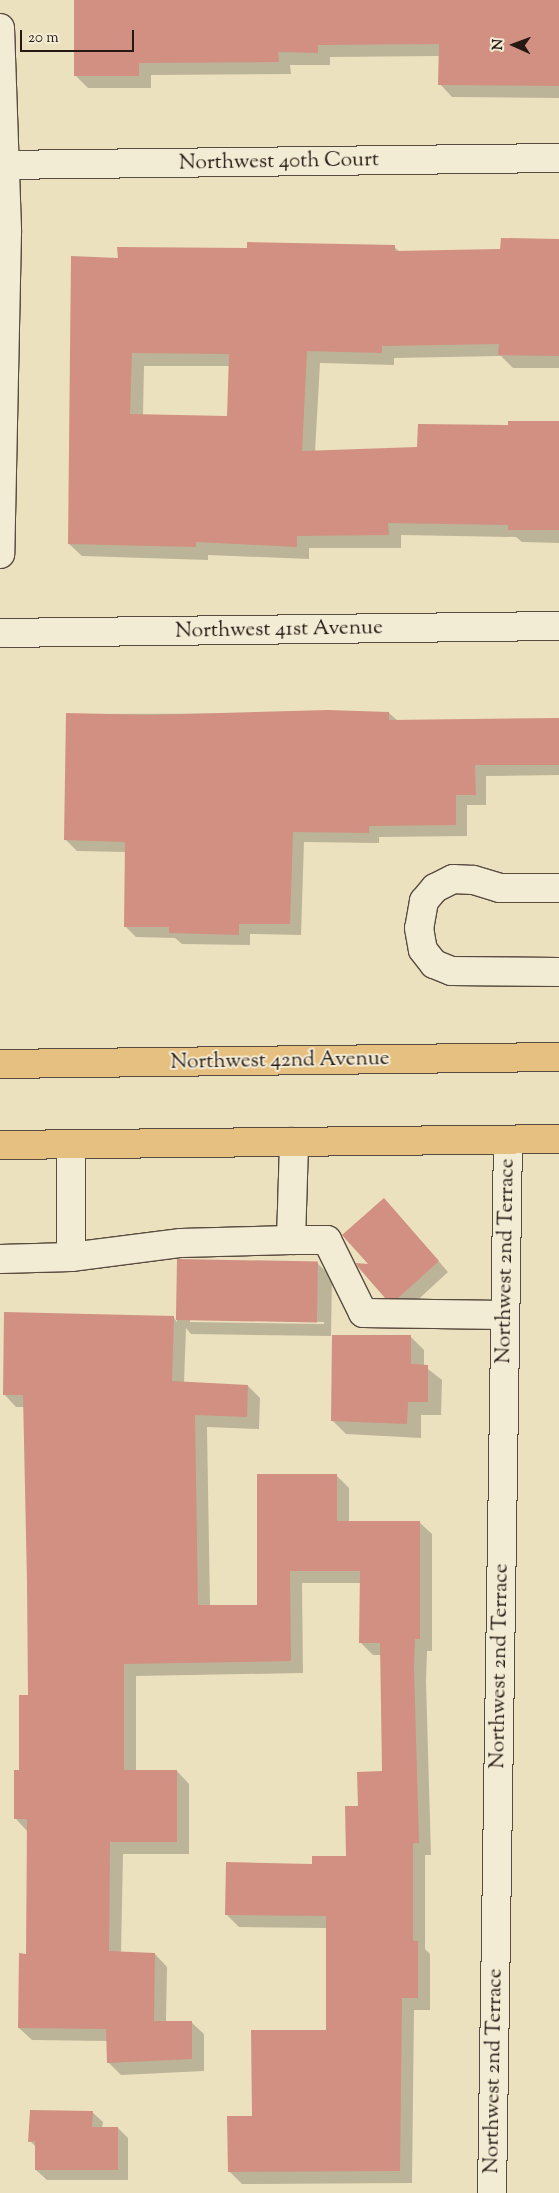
<!DOCTYPE html>
<style>
body{margin:0}
#map{position:relative;width:559px;height:2193px;overflow:hidden;background:#ece1bf;font-family:"Sorts Mill Goudy",serif}
div>[style]{position:absolute}
[style*='--x']{left:calc(var(--x)*1px);top:calc(var(--y)*1px);width:calc(var(--w)*1px);rotate:calc(var(--a)*1deg)}
.shadow>*{inset:0;background:#0003}
.building>*{inset:0;background:#d19081;transform-origin:0 0}
.roads{filter:drop-shadow(1px 0 #584b3f) drop-shadow(-1px 0 #584b3f) drop-shadow(0 1px #584b3f) drop-shadow(0 -1px #584b3f)}
.minor>*{height:28px;margin:-14px;padding:0 14px;transform-origin:14px;border-radius:14px;background:#f3ecd5}
.major>*{height:28px;margin:-14px;padding:0 14px;transform-origin:14px;border-radius:14px;background:#e6c080}
span{translate:-50% -50%;white-space:nowrap;text-align:center;line-height:1.15;-webkit-text-stroke:4px #f3ecd5;paint-order:stroke}
.street-label{font-size:21px;color:#261914}
.north{position:absolute;left:489px;top:20px;width:50px;height:50px;-webkit-text-stroke:4px #f3ecd5;paint-order:stroke;rotate:272deg;font-size:14px;font-weight:700;line-height:20px;text-align:center;color:#261914}
.north::after{content:'';display:block;margin:auto;width:18px;height:22px;background:#261914;clip-path:polygon(50% 0,100% 100%,50% 72%,0 100%)}
.scale{position:absolute;left:20px;top:30px;width:114px;height:22px;box-sizing:border-box;border:2px solid #261914;border-top:0;padding-left:6px;font-size:15px;line-height:18px;white-space:nowrap;color:#261914;-webkit-text-stroke:4px #f3ecd5;paint-order:stroke}
</style>
<div id="map">
<div class="shadow">
<div style="clip-path:polygon(76px 0,559px 0,559px 98px,452px 97px,440px 84px,440px 56px,330px 57px,330px 65px,290px 65px,291px 74px,151px 75px,151px 88px,88px 88px,75px 75px)"></div>
<div style="clip-path:polygon(evenodd,559px 240px,559px 368px,513px 368px,501px 356px,394px 358px,394px 365px,320px 363px,315px 452px,419px 449px,509px 426px,559px 422px,559px 543px,522px 542px,516px 537px,401px 535px,401px 548px,309px 548px,309px 559px,208px 555px,208px 560px,82px 556px,69px 544px,119px 259px,248px 249px,394px 247px,400px 252px,502px 250px,559px 240px,144px 366px,230px 366px,229px 417px,143px 416px,144px 366px)"></div>
<div style="clip-path:polygon(389px 713px,398px 721px,559px 720px,559px 775px,486px 776px,486px 805px,467px 805px,467px 836px,379px 837px,379px 843px,304px 842px,301px 935px,250px 934px,250px 945px,182px 944px,175px 938px,136px 937px,125px 926px,126px 852px,77px 851px,66px 840px,68px 714px)"></div>
<div style="clip-path:polygon(394px 1210px,448px 1272px,409px 1308px,397px 1307px,386px 1297px,371px 1265px)"></div>
<div style="clip-path:polygon(evenodd,179px 1260px,318px 1264px,332px 1277px,331px 1336px,191px 1334px,186px 1328px,184px 1383px,248px 1386px,260px 1398px,259px 1429px,207px 1427px,210px 1606px,258px 1606px,336px 1475px,349px 1488px,349px 1522px,419px 1522px,432px 1534px,432px 1651px,427px 1651px,426px 1681px,431px 1855px,425px 1855px,425px 1949px,430px 1954px,430px 2010px,414px 2010px,412px 2183px,242px 2184px,229px 2171px,253px 2117px,327px 2031px,327px 1928px,239px 1927px,227px 1915px,313px 1865px,347px 1857px,359px 1807px,383px 1773px,382px 1655px,373px 1655px,361px 1643px,361px 1583px,302px 1583px,303px 1673px,136px 1676px,136px 1771px,177px 1771px,189px 1784px,189px 1854px,123px 1854px,121px 1953px,155px 1954px,167px 1967px,166px 2022px,191px 2022px,204px 2034px,204px 2071px,121px 2075px,108px 2062px,108px 2041px,32px 2040px,19px 2028px,27px 1955px,28px 1832px,16px 1819px,30px 1697px,24px 1407px,16px 1407px,4px 1394px,173px 1317px,177px 1322px,179px 1260px,190px 1319px,324px 1322px,324px 1324px,190px 1322px,190px 1319px)"></div>
<div style="clip-path:polygon(411px 1337px,424px 1350px,424px 1366px,442px 1380px,441px 1415px,421px 1415px,421px 1438px,346px 1434px,332px 1420px)"></div>
<div style="clip-path:polygon(92px 2112px,103px 2122px,102px 2128px,118px 2128px,128px 2138px,128px 2180px,47px 2180px,36px 2170px,37px 2148px,30px 2141px)"></div>
</div>
<div class="building">
<div style="clip-path:polygon(74px 0,559px 0,559px 86px,438px 85px,439px 44px,318px 45px,318px 53px,278px 52px,279px 62px,139px 63px,139px 76px,74px 76px)"></div>
<div style="clip-path:polygon(evenodd,501px 238px,559px 239px,559px 356px,498px 355px,499px 344px,382px 346px,382px 353px,307px 351px,302px 451px,417px 447px,418px 424px,508px 425px,508px 421px,559px 421px,559px 530px,508px 530px,508px 525px,388px 523px,389px 535px,297px 536px,297px 547px,196px 542px,196px 547px,68px 544px,71px 256px,118px 258px,117px 247px,247px 248px,247px 242px,395px 245px,395px 251px,500px 249px,501px 238px,132px 353px,229px 354px,227px 416px,130px 414px,132px 353px)"></div>
<div style="clip-path:polygon(328px 710px,389px 712px,389px 720px,559px 718px,559px 765px,475px 765px,476px 795px,456px 795px,456px 825px,369px 826px,369px 833px,293px 832px,290px 924px,239px 924px,239px 935px,169px 933px,169px 927px,124px 927px,125px 842px,64px 840px,66px 713px,150px 715px)"></div>
<div style="clip-path:polygon(384px 1198px,439px 1261px,398px 1298px,385px 1298px,358px 1267px,356px 1263px,368px 1264px,342px 1235px)"></div>
<div style="left:177px;top:1259px;width:141px;height:61px;rotate:1deg"></div>
<div style="clip-path:polygon(4px 1312px,174px 1316px,172px 1381px,248px 1385px,247px 1417px,195px 1415px,198px 1605px,257px 1605px,257px 1474px,337px 1474px,337px 1521px,420px 1521px,420px 1639px,415px 1639px,414px 1668px,419px 1843px,413px 1843px,413px 1941px,418px 1941px,418px 1998px,402px 1998px,400px 2171px,228px 2172px,227px 2116px,252px 2116px,251px 2030px,326px 2030px,326px 1916px,225px 1915px,226px 1862px,312px 1864px,312px 1856px,346px 1856px,345px 1806px,358px 1806px,357px 1772px,382px 1771px,380px 1643px,359px 1643px,360px 1571px,290px 1571px,291px 1661px,124px 1664px,124px 1770px,177px 1770px,177px 1842px,110px 1842px,109px 1951px,155px 1953px,154px 2021px,192px 2021px,192px 2059px,107px 2063px,106px 2029px,18px 2028px,19px 1953px,26px 1954px,27px 1819px,14px 1819px,14px 1770px,19px 1770px,19px 1695px,28px 1695px,27px 1582px,23px 1395px,3px 1395px)"></div>
<div style="clip-path:polygon(332px 1335px,411px 1335px,411px 1364px,428px 1365px,428px 1402px,408px 1402px,407px 1424px,331px 1421px)"></div>
<div style="clip-path:polygon(30px 2110px,93px 2111px,92px 2127px,118px 2127px,118px 2170px,35px 2170px,35px 2141px,28px 2142px)"></div>
</div>
<div class="roads">
<div class="minor">
<div style="--x:0;--y:28;--w:204;--a:88"></div>
<div style="--x:7;--y:232;--w:322;--a:91.2"></div>
<div style="--x:0;--y:165;--w:559;--a:-0.72"></div>
<div style="--x:0;--y:633;--w:559;--a:-0.72"></div>
<div style="--x:559;--y:888;--w:59;--a:180"></div>
<div style="--x:500;--y:888;--w:28;--a:-163"></div>
<div style="--x:473;--y:880;--w:20;--a:-177"></div>
<div style="--x:453;--y:879;--w:20;--a:153"></div>
<div style="--x:435;--y:888;--w:17;--a:130"></div>
<div style="--x:424;--y:901;--w:27;--a:100"></div>
<div style="--x:419;--y:928;--w:22;--a:80"></div>
<div style="--x:423;--y:950;--w:18;--a:52"></div>
<div style="--x:434;--y:964;--w:18;--a:22"></div>
<div style="--x:451;--y:971;--w:108;--a:0.5"></div>
<div style="--x:291;--y:1240;--w:36;--a:0"></div>
<div style="--x:327;--y:1240;--w:81;--a:63.7"></div>
<div style="--x:363;--y:1313;--w:142;--a:0.8"></div>
<div style="--x:71;--y:1257;--w:111;--a:-7.3"></div>
<div style="--x:181;--y:1243;--w:110;--a:-1.6"></div>
<div style="--x:291;--y:1240;--w:98;--a:-88.2"></div>
<div style="--x:0;--y:1259;--w:71;--a:-1.6"></div>
<div style="--x:71;--y:1257;--w:112;--a:-90"></div>
<div style="--x:492;--y:2193;--w:1053;--a:-89.13"></div>
</div>
<div class="major">
<div style="--x:0;--y:1064;--w:559;--a:-0.72"></div>
<div style="--x:0;--y:1145;--w:559;--a:-0.61"></div>
</div>
</div>
<div class="street-label">
<span style="left:279px;top:162px;rotate:-1deg">Northwest 40th Court</span>
<span style="left:279px;top:630px;rotate:-1deg">Northwest 41st Avenue</span>
<span style="left:280px;top:1061px;rotate:-1deg">Northwest 42nd Avenue</span>
<span style="left:506px;top:1261px;rotate:-89deg">Northwest 2nd Terrace</span>
<span style="left:500px;top:1666px;rotate:-89deg">Northwest 2nd Terrace</span>
<span style="left:494px;top:2071px;rotate:-89deg">Northwest 2nd Terrace</span>
</div>
<div class="north">N</div>
<div class="scale">20 m</div>
</div>
